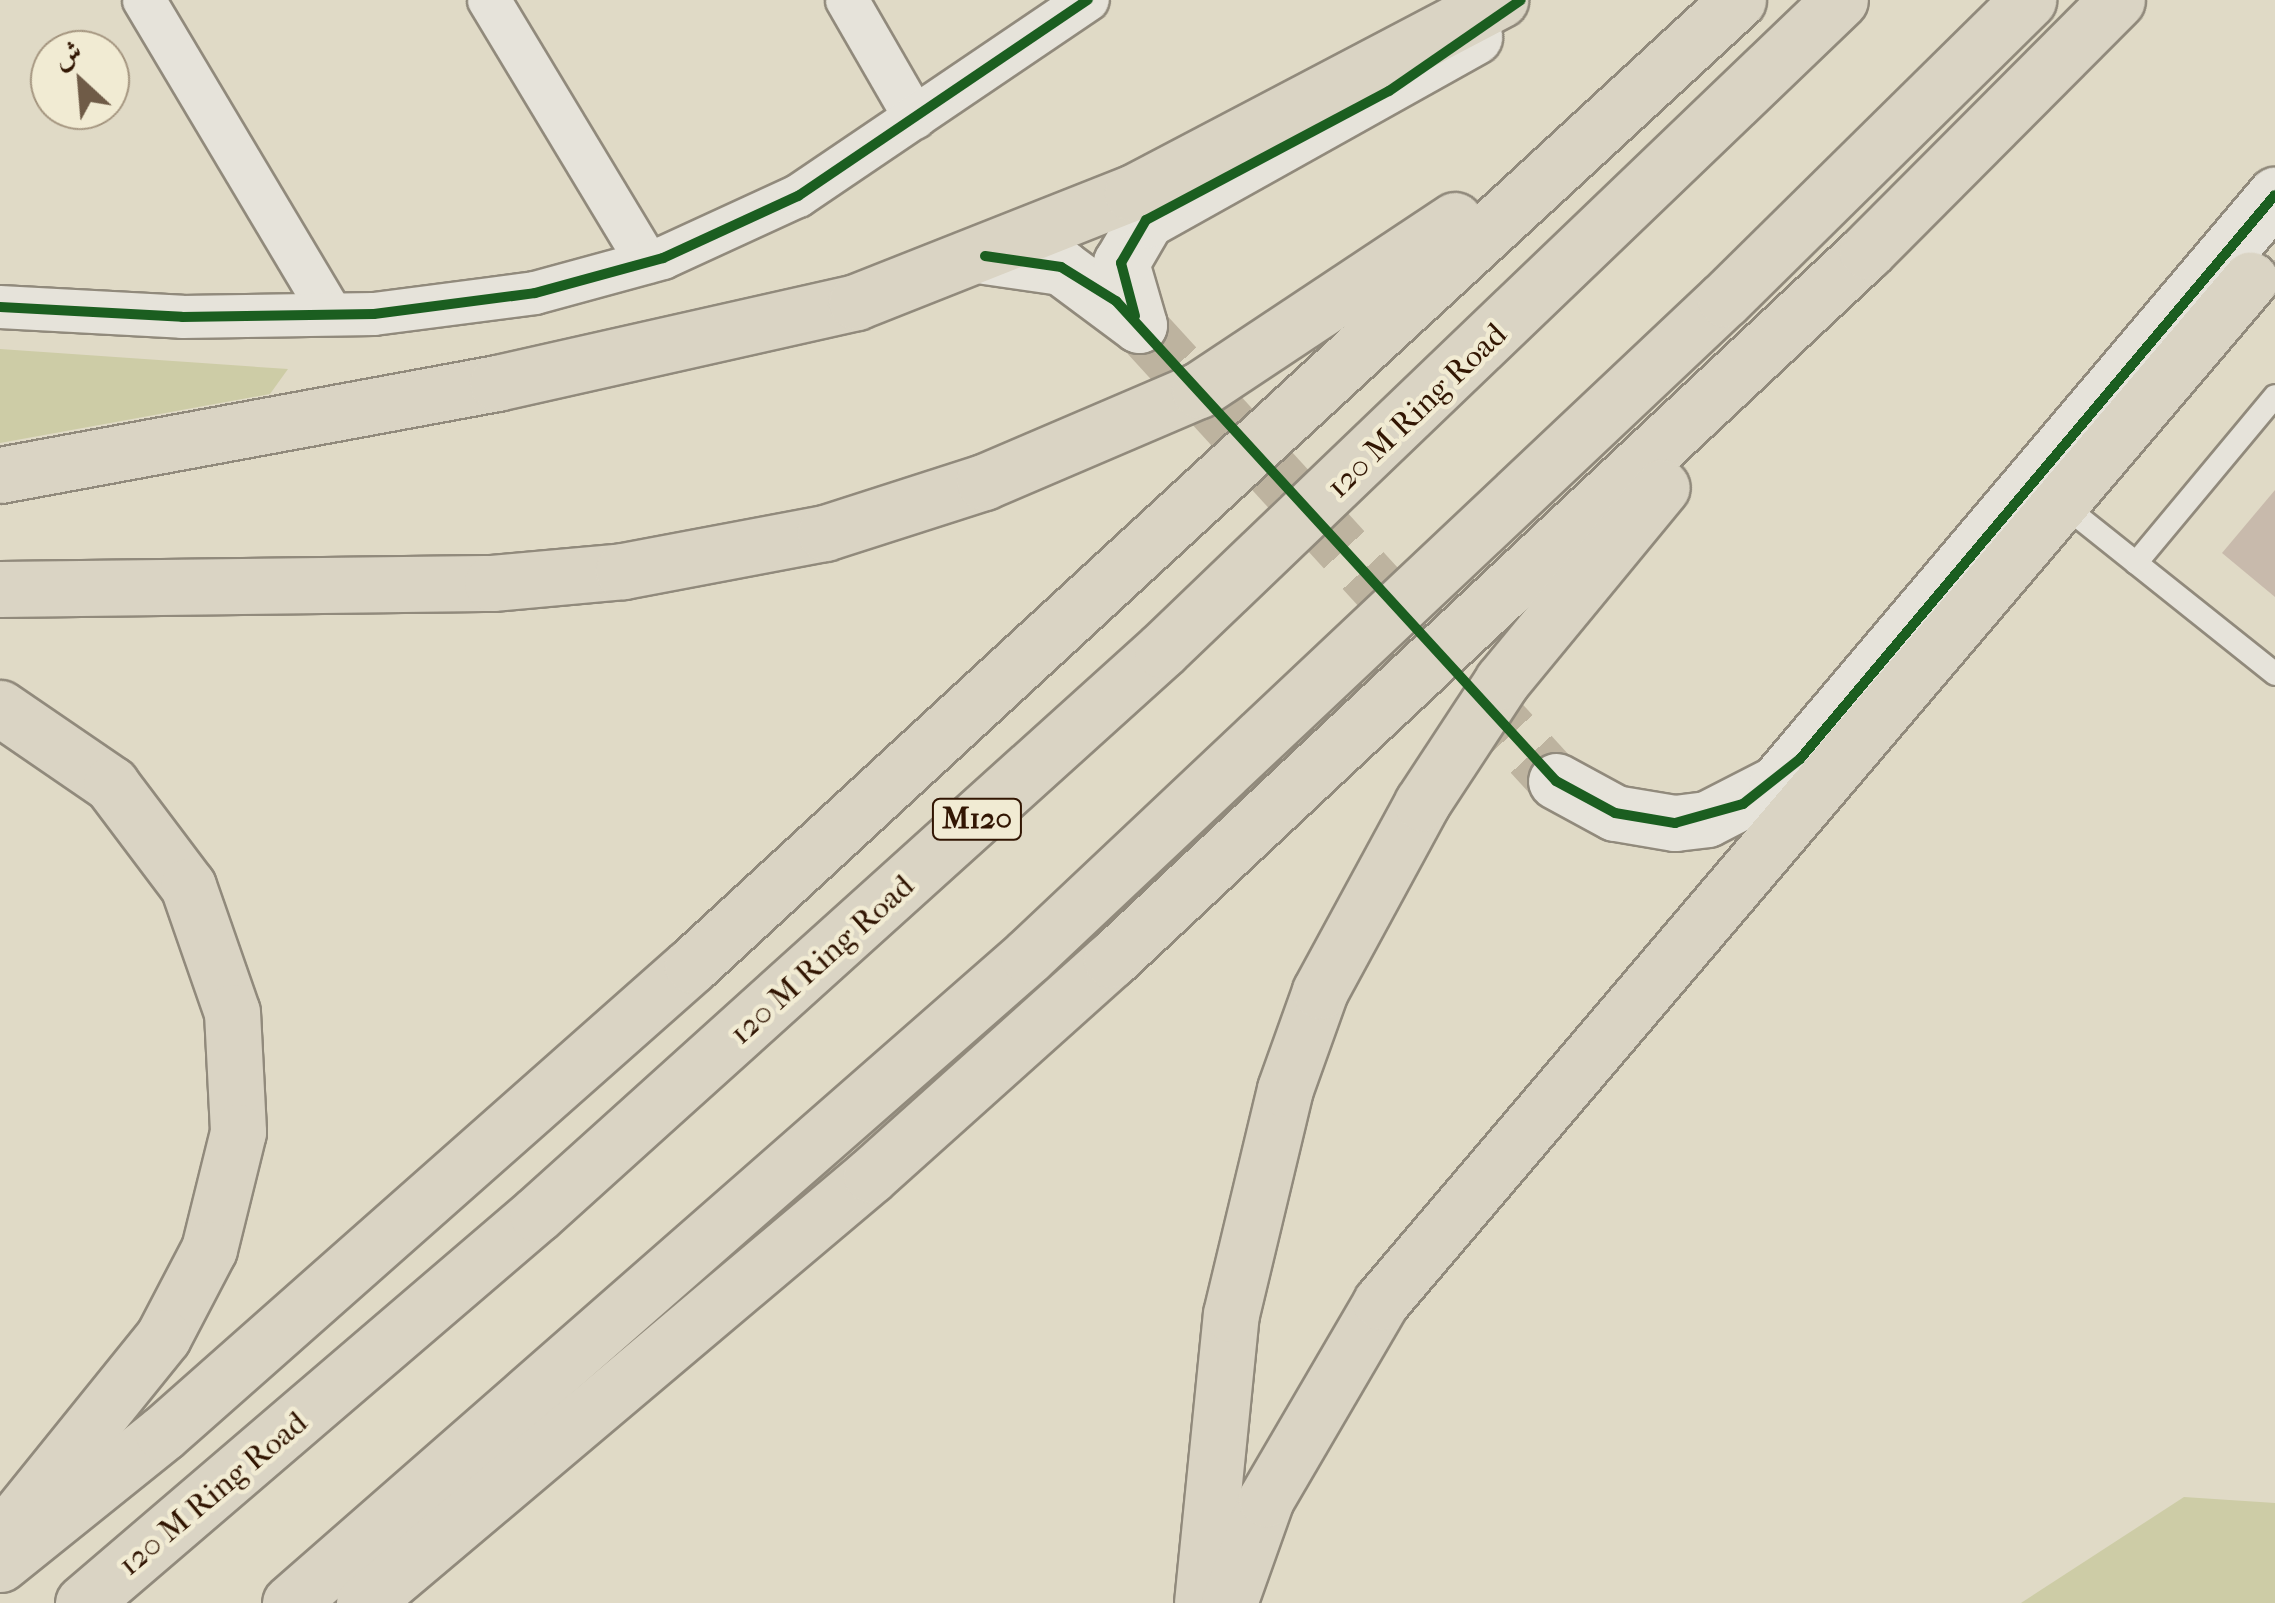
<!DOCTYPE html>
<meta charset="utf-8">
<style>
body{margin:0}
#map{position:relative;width:2275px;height:1603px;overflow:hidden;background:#e0dac6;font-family:"IM FELL French Canon",Amiri,serif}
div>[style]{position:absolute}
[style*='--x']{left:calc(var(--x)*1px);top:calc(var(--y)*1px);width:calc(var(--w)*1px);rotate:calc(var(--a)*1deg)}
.green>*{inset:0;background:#cdcca6}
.building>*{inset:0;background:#c8baac}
.secondary-tunnel>*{height:55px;margin-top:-27.5px;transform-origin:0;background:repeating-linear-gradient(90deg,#bdb39f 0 55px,transparent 0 83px)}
.roads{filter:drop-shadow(2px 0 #918a7c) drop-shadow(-2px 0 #918a7c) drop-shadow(0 2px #918a7c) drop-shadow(0 -2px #918a7c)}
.lane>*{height:22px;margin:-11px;padding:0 11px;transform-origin:11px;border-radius:11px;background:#e6e3da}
.street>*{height:42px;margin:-21px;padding:0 21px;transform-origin:21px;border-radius:21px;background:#e6e3da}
.secondary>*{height:55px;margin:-27.5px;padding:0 27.5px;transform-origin:27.5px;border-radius:27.5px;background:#e6e3da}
.highway>*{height:55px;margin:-27.5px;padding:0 27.5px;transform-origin:27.5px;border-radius:27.5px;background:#dad4c4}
.cycleway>*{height:10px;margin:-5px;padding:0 5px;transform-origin:5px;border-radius:5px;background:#1b5e20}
span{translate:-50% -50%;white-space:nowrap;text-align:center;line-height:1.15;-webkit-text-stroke:9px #f1ebd3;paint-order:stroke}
.shield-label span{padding:2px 8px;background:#f1ebd3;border:2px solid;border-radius:8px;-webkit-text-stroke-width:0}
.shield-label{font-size:30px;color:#321603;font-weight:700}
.street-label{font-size:32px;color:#321603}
.north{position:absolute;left:30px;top:30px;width:100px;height:100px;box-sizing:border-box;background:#f1ebd3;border:2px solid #a59680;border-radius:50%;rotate:334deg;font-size:28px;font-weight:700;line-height:40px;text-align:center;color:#321603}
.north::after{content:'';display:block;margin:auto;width:35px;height:45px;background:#6f5b47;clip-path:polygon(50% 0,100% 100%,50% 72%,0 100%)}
</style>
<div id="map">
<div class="green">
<div style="clip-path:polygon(0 349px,288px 369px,270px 394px,0 443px)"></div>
<div style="clip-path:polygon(2184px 1497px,2275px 1503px,2275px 1603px,2021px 1603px)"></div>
</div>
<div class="building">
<div style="clip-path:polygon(2275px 490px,2275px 597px,2222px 553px)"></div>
</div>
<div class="secondary-tunnel">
<div style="--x:1139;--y:325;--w:618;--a:47.56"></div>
</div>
<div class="roads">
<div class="lane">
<div style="--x:2061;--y:503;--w:274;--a:38.6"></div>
<div style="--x:2136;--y:563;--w:217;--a:-50.2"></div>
</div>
<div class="street">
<div style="--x:144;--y:0;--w:365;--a:59.2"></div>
<div style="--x:489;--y:0;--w:306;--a:58.9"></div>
<div style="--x:847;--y:0;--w:136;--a:60"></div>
<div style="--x:0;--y:307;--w:182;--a:3.1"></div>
<div style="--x:182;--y:317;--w:192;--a:-0.9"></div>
<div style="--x:374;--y:314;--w:162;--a:-7.4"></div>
<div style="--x:535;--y:293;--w:133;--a:-15.3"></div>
<div style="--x:663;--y:258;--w:149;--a:-24.7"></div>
<div style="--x:798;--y:196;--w:350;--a:-34.1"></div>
</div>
<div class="secondary">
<div style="--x:985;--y:256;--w:77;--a:8.2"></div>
<div style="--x:1061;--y:267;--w:97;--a:36.6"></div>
<div style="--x:1139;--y:325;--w:65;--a:-106.2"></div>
<div style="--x:1121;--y:263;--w:50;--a:-59.8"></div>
<div style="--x:1146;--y:220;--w:376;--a:-29.2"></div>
<div style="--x:1556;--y:781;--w:67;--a:28.5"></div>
<div style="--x:1615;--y:813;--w:61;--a:9.5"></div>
<div style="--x:1675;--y:823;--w:32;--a:-7"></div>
<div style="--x:1707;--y:819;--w:79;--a:-27.2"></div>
<div style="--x:1777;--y:783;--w:771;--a:-49.74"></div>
</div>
<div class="highway">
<div style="--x:0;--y:475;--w:505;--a:-10.49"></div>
<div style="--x:497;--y:383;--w:368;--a:-12.7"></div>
<div style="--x:856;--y:302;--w:297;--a:-21.6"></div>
<div style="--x:1132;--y:193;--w:416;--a:-27.7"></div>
<div style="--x:0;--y:589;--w:492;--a:-0.7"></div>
<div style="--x:492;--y:583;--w:132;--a:-5.2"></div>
<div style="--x:623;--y:571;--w:206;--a:-10.7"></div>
<div style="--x:825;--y:533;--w:167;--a:-17.8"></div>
<div style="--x:984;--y:482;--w:234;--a:-23.2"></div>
<div style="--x:1199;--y:390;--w:307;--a:-33.6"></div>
<div style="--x:0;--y:708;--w:135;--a:34.4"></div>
<div style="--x:111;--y:784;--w:128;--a:53"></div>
<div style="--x:188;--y:886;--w:133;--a:70.8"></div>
<div style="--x:232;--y:1012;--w:120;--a:87.1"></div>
<div style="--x:238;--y:1132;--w:121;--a:103.9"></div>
<div style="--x:209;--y:1249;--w:99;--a:117.6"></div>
<div style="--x:163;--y:1337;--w:260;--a:128.9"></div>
<div style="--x:0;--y:1564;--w:209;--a:-38.8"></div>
<div style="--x:163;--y:1433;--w:706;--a:-41.5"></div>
<div style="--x:692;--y:965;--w:1423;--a:-42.69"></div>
<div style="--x:83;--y:1603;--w:598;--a:-40.59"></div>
<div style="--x:537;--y:1214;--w:842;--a:-42.06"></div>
<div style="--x:1162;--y:650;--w:939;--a:-43.79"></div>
<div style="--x:290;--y:1603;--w:981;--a:-41.24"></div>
<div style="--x:1028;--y:956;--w:958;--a:-43.31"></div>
<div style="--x:1725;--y:299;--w:426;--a:-44.6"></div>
<div style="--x:364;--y:1603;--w:664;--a:-40.17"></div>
<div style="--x:871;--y:1175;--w:322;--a:-41.9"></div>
<div style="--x:1111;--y:960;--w:1036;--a:-43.16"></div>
<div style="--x:1867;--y:251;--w:354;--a:-45.1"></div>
<div style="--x:1202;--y:1603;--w:290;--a:-84.3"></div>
<div style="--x:1231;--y:1314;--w:231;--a:-76.5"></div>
<div style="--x:1285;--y:1089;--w:104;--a:-70.3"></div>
<div style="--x:1320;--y:991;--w:214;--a:-61.5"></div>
<div style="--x:1422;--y:803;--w:146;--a:-56.7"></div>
<div style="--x:1502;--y:681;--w:251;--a:-50.5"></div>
<div style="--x:1229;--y:1603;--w:110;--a:-70.4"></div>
<div style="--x:1266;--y:1499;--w:228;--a:-59.7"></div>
<div style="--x:1381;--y:1302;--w:1342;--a:-49.63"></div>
</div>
</div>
<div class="cycleway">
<div style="--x:985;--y:256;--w:77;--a:8.2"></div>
<div style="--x:1061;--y:267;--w:65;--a:31.7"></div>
<div style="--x:1116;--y:301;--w:651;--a:47.49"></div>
<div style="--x:1556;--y:781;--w:67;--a:28.5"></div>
<div style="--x:1615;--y:813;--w:61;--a:9.5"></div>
<div style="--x:1675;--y:823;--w:71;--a:-15.6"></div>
<div style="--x:1743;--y:804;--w:73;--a:-38.3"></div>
<div style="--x:1800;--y:759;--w:737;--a:-49.9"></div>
<div style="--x:0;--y:307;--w:182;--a:3.1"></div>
<div style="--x:182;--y:317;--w:192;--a:-0.9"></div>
<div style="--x:374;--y:314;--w:162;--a:-7.4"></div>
<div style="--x:535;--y:293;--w:133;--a:-15.3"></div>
<div style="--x:663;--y:258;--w:149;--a:-24.7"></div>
<div style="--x:798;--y:196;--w:350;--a:-34.1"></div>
<div style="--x:1135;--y:316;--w:55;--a:-104.8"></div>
<div style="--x:1121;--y:263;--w:50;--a:-59.8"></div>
<div style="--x:1146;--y:220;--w:275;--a:-28"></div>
<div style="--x:1389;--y:91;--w:160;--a:-34.6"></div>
</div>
<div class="shield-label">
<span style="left:977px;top:819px">M120</span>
</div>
<div class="street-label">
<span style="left:1417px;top:411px;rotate:-44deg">120 M Ring Road</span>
<span style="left:822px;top:960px;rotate:-42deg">120 M Ring Road</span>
<span style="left:213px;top:1494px;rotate:-40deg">120 M Ring Road</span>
</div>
<div class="north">ش</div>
</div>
